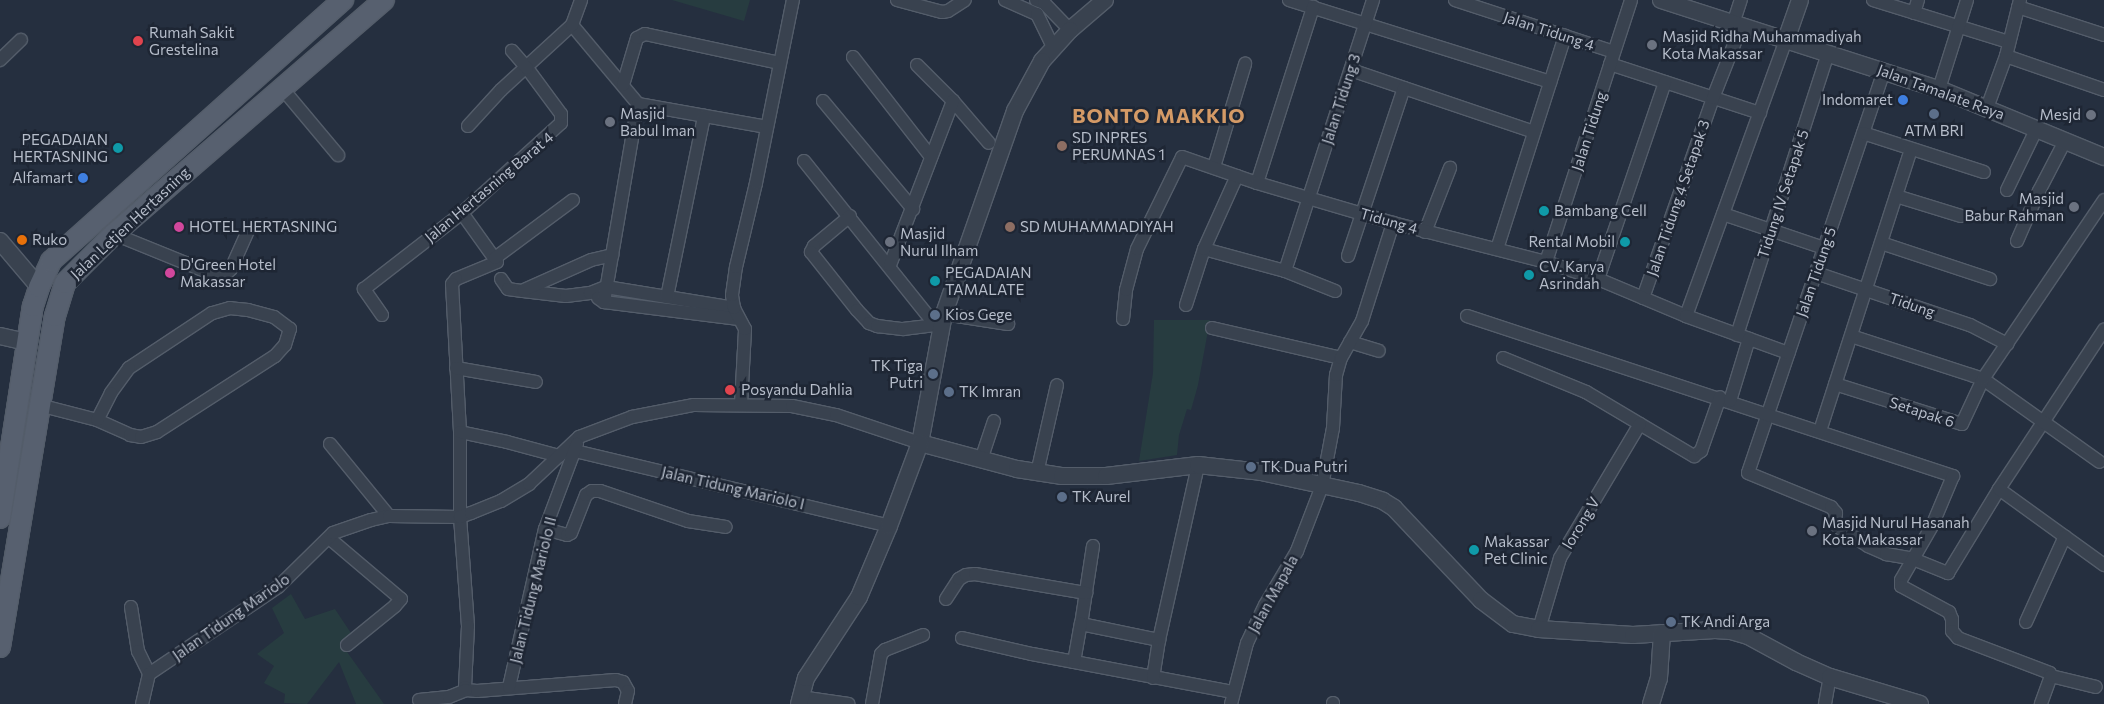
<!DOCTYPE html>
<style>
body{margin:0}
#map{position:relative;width:2104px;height:704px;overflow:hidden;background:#252f3f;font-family:Commissioner,sans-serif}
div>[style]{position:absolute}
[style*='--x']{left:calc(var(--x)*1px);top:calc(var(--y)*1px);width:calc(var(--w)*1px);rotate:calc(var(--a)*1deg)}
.green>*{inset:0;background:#273c40}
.roads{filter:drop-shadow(1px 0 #545d6a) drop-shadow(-1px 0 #545d6a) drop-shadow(0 1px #545d6a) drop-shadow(0 -1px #545d6a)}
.minor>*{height:12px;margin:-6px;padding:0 6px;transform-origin:6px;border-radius:6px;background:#39424f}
.tertiary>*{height:16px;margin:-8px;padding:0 8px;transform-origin:8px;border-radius:8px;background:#39424f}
.primary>*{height:20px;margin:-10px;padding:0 10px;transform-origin:10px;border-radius:10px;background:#57606f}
.dots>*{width:14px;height:14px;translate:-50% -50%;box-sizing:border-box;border:2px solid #1e2634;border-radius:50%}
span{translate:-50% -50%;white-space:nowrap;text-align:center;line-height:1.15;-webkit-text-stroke:5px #1e2634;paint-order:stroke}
.street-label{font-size:15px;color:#b6bdca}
.poi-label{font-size:15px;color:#b6bdca}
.left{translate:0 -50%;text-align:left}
.right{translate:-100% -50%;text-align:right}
.district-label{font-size:20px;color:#d49a66;font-weight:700;letter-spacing:1px}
</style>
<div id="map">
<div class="green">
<div style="clip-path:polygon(672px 0,750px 0,744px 21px)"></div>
<div style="clip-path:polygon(1154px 320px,1210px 320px,1198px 385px,1191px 410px,1187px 409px,1179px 435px,1177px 455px,1139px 461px,1153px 373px)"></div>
<div style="clip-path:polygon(291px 594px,305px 619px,335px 609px,353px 636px,345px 649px,384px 704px,356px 704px,339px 662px,307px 704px,284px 703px,285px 694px,264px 683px,274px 666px,257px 654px,284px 633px,272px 608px)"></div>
</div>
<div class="roads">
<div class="minor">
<div style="--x:897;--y:0;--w:47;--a:14.9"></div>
<div style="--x:942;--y:12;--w:6;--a:-9"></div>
<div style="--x:948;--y:11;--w:20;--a:-33"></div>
<div style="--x:1005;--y:0;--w:35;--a:24"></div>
<div style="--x:1037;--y:14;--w:39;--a:64"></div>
<div style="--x:1036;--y:0;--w:9;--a:21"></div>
<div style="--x:1044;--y:3;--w:37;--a:46"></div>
<div style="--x:1289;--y:0;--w:274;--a:17.4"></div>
<div style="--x:1455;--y:0;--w:167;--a:18.1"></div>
<div style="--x:1873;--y:0;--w:142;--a:17.2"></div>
<div style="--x:2018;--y:7;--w:90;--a:18"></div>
<div style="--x:1914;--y:13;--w:14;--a:-73"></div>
<div style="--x:1733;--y:24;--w:25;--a:-72"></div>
<div style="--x:572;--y:25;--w:103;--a:50.1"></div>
<div style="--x:638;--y:104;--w:131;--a:10.1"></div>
<div style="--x:2006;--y:56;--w:104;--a:19.1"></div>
<div style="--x:853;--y:57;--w:127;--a:52"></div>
<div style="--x:0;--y:60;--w:29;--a:-44"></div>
<div style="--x:1610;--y:64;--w:158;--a:18.1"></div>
<div style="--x:917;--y:65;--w:51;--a:45"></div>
<div style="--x:953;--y:101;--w:55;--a:49.4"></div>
<div style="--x:1351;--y:70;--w:193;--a:18.7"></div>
<div style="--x:1884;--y:71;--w:424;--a:108.7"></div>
<div style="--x:1748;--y:473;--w:90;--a:22.3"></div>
<div style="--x:1831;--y:507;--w:8;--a:50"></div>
<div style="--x:1836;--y:513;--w:7;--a:98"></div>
<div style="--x:1835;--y:520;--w:8;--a:67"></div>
<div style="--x:1838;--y:527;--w:36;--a:32"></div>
<div style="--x:1868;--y:546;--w:20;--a:24"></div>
<div style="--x:1886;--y:554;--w:27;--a:10"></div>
<div style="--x:1913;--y:559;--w:38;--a:22"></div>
<div style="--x:1948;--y:573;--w:98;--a:-58.7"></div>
<div style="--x:1999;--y:489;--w:191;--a:-56.6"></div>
<div style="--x:623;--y:85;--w:49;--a:-73.4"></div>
<div style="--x:637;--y:38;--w:9;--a:-27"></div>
<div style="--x:645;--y:34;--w:137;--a:12.2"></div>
<div style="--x:281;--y:87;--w:89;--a:50"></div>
<div style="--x:1939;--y:89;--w:93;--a:-72.5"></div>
<div style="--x:823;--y:101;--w:141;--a:50.2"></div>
<div style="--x:1987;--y:108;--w:55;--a:-69.9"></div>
<div style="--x:2006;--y:56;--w:58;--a:-76"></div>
<div style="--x:468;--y:126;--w:49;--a:-47.5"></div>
<div style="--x:501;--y:90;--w:96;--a:-42.5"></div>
<div style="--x:572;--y:25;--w:27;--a:-70"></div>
<div style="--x:1863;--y:133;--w:127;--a:17.9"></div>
<div style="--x:804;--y:161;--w:218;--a:51.3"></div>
<div style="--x:1214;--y:167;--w:108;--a:-73.2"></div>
<div style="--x:1257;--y:183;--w:185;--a:-72.3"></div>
<div style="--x:2007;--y:190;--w:69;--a:-64.2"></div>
<div style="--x:1896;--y:196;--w:68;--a:17.1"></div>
<div style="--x:462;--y:213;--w:60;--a:54.5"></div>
<div style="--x:497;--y:262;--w:44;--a:157.5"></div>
<div style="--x:456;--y:279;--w:6;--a:129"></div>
<div style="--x:452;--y:284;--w:148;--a:86.9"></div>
<div style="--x:460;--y:432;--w:85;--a:90"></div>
<div style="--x:460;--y:517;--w:109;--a:85.8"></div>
<div style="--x:468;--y:626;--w:61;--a:92.8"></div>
<div style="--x:465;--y:687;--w:3;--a:72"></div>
<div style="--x:466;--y:690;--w:11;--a:5"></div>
<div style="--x:477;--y:691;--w:139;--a:-4.5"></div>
<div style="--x:616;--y:680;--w:7;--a:16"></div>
<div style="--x:623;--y:682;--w:10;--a:61"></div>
<div style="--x:628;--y:691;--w:13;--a:103"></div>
<div style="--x:1723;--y:214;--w:107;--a:18.6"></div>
<div style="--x:850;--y:216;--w:47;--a:140.2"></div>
<div style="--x:814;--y:246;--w:7;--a:117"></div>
<div style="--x:811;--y:252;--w:74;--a:51.6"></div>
<div style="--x:857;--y:310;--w:18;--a:47"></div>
<div style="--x:869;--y:323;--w:9;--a:21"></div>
<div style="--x:877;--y:326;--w:26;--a:7"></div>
<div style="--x:903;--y:329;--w:34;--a:-7"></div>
<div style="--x:1425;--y:232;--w:69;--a:-68.7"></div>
<div style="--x:114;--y:234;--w:114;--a:22.1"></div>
<div style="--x:220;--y:277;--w:5;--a:-22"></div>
<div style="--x:225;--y:275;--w:8;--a:-45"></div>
<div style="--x:231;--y:269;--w:39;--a:-66"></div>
<div style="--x:2017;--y:241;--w:55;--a:-66.3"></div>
<div style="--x:2039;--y:191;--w:56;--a:-62.5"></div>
<div style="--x:1881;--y:243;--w:115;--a:18.3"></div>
<div style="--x:1204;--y:249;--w:84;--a:15.2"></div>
<div style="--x:1285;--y:271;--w:54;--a:21.8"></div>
<div style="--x:1497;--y:249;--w:224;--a:-72.3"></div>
<div style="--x:1348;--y:256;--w:177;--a:-71.6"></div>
<div style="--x:495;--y:258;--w:97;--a:-36.6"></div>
<div style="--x:1546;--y:262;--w:275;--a:-72"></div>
<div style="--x:890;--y:265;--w:176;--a:-69"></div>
<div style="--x:1285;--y:271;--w:285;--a:-72"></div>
<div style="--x:1816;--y:273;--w:163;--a:18.7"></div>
<div style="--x:1970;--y:325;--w:42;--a:27.2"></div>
<div style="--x:501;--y:279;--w:12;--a:55"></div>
<div style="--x:508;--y:289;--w:15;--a:8"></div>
<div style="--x:523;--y:291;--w:43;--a:6.6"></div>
<div style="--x:566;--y:296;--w:24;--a:-7"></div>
<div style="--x:590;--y:293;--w:17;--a:-21"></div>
<div style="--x:606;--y:287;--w:130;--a:9.3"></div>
<div style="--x:1598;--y:279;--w:208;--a:-71.2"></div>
<div style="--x:524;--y:290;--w:73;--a:-24.1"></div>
<div style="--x:591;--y:260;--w:22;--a:-13"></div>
<div style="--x:667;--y:297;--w:185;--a:-78.4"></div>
<div style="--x:598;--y:298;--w:7;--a:34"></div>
<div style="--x:604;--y:302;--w:136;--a:7.2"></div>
<div style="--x:1643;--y:298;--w:212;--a:-70.7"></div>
<div style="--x:1713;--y:98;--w:76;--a:-68.5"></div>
<div style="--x:604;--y:302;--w:201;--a:-80.3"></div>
<div style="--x:1186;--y:305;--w:59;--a:-72.2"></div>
<div style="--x:1204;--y:249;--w:80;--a:-65.7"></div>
<div style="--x:944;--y:314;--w:65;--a:8.9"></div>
<div style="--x:382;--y:315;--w:32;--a:-125"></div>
<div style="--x:364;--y:289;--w:124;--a:-37.8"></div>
<div style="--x:462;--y:213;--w:134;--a:-42.3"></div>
<div style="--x:561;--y:123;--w:9;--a:-90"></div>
<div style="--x:561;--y:114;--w:57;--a:-126.5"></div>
<div style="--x:527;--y:68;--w:23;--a:-131"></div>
<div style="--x:1467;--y:316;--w:512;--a:18.22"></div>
<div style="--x:1953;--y:476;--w:54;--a:112.8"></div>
<div style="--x:1932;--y:526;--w:62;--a:119.9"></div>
<div style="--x:1901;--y:580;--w:6;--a:90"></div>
<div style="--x:1901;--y:586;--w:55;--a:28.4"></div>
<div style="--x:1949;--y:612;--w:8;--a:67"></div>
<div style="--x:1952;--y:619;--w:12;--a:90"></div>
<div style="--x:1952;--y:631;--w:9;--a:49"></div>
<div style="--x:1958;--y:638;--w:98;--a:20.8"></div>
<div style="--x:2050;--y:673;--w:3;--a:72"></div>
<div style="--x:2051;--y:676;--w:30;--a:110"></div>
<div style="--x:1686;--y:316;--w:294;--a:-70.1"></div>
<div style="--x:1123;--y:319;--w:29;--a:-84"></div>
<div style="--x:1126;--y:290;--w:42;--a:-75"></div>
<div style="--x:1137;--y:249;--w:102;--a:-63.9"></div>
<div style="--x:1182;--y:157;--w:79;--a:19.1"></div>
<div style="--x:1257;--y:183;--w:142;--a:16.4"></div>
<div style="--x:1393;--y:223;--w:158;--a:14.3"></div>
<div style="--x:1546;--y:262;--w:55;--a:18.1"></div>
<div style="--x:1598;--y:279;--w:95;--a:22.8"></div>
<div style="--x:1686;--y:316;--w:109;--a:19.9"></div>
<div style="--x:1212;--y:328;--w:132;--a:13.1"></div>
<div style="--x:1737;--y:335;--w:296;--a:-72.1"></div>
<div style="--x:1851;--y:336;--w:139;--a:18"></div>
<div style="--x:1983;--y:379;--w:143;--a:35.4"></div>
<div style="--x:1350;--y:342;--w:30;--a:17"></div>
<div style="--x:1503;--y:358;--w:90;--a:22.3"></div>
<div style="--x:1586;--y:392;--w:126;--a:30.7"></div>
<div style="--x:1694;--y:456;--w:9;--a:-36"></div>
<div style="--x:1701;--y:451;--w:57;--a:-70.6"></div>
<div style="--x:456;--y:368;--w:81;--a:9.9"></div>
<div style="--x:1835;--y:384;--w:133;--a:17.5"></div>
<div style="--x:1962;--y:424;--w:50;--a:-65"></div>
<div style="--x:1983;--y:379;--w:216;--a:-55.9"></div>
<div style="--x:1730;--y:401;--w:65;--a:-73"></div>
<div style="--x:741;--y:404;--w:75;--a:-86.9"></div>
<div style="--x:745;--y:329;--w:24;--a:-118"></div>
<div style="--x:734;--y:308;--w:13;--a:-99"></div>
<div style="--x:732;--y:295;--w:28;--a:-82"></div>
<div style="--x:736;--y:267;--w:86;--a:-76.6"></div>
<div style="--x:756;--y:183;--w:187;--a:-78.6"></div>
<div style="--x:39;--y:405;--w:60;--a:14.5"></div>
<div style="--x:97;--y:420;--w:36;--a:24"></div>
<div style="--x:130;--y:435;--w:11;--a:10"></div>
<div style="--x:141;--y:437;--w:17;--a:-17"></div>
<div style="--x:157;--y:432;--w:140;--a:-32.8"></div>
<div style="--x:275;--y:356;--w:15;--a:-48"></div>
<div style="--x:285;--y:345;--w:17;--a:-73"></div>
<div style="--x:290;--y:329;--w:20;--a:-143"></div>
<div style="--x:274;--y:317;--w:27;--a:-165"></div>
<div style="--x:248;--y:310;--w:18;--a:-174"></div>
<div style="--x:230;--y:308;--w:19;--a:164"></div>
<div style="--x:212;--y:313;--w:100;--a:146.5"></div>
<div style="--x:129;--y:368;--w:31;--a:126"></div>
<div style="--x:111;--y:393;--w:30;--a:117"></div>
<div style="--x:1820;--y:431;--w:296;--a:-72.1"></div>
<div style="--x:460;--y:432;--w:48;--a:12"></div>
<div style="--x:507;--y:442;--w:54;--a:15.1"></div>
<div style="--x:330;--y:444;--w:93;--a:50.7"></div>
<div style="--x:575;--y:451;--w:323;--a:13.4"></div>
<div style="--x:981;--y:460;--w:41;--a:-71.6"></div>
<div style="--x:1037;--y:473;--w:90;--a:-77.2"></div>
<div style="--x:1999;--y:489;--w:130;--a:35.9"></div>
<div style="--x:545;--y:529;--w:23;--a:15"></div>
<div style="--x:567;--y:535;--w:4;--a:-27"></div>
<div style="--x:571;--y:533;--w:41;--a:-68.5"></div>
<div style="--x:586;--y:495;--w:7;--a:-34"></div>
<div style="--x:592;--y:491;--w:8;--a:0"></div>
<div style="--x:600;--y:491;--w:93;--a:18.8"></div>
<div style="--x:688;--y:521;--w:38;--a:9"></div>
<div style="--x:329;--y:538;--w:94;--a:40.3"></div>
<div style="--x:401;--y:599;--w:9;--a:131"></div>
<div style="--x:395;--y:606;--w:62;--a:140.9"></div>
<div style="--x:1093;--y:546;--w:79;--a:98.7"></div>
<div style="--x:1081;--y:624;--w:80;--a:11.6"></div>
<div style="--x:946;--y:599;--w:24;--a:-57"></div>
<div style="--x:959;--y:579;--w:8;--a:-30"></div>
<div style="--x:966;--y:575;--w:9;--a:-6"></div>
<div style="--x:975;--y:574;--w:113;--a:9.7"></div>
<div style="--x:131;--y:607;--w:45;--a:81"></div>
<div style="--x:138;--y:651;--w:25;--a:64"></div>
<div style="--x:149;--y:674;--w:31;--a:103"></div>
<div style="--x:2026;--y:622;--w:94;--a:-65.6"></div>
<div style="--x:1539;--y:629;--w:74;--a:-73.5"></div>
<div style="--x:1560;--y:558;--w:156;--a:-59.2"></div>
<div style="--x:962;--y:638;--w:72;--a:12.9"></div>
<div style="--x:1032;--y:654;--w:205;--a:10.7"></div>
<div style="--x:1074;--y:662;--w:39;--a:-80"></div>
<div style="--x:149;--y:674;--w:156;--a:-34"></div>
<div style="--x:278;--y:587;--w:77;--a:-44.5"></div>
<div style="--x:333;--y:533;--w:40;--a:-18.9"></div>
<div style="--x:371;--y:520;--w:18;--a:-13"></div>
<div style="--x:389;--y:516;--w:71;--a:0.8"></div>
<div style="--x:460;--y:517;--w:12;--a:-20"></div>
<div style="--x:471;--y:513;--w:32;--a:-22"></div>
<div style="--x:501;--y:501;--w:33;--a:-31"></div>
<div style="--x:529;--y:484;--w:69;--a:-43.2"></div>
<div style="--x:579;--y:437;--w:57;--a:-20.7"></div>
<div style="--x:632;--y:417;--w:63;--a:-11"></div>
<div style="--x:694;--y:405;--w:98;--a:0.6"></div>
<div style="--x:792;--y:406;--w:45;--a:11.6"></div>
<div style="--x:836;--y:415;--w:89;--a:18.4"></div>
<div style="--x:2051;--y:676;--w:46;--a:13.7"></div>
<div style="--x:1153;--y:678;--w:38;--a:-81"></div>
<div style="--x:1159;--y:640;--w:179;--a:-77.4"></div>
<div style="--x:509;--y:687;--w:162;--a:-77.2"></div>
<div style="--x:545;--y:529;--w:91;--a:-69.4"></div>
<div style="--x:800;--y:697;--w:49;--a:8.1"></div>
<div style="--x:419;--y:700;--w:30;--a:-6"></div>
<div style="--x:449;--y:697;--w:18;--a:-22"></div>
<div style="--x:872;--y:704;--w:51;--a:-79.8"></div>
<div style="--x:881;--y:654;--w:6;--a:-45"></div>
<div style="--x:885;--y:650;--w:41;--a:-21.5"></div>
<div style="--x:1231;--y:704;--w:63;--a:-75.3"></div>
<div style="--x:1247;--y:643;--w:42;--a:-64.7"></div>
<div style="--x:1265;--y:605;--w:63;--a:-59.3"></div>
<div style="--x:1297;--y:551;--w:70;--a:-69"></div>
<div style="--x:1322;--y:486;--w:59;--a:-79.3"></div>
<div style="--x:1333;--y:428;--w:53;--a:-86.8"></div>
<div style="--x:1336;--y:375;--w:18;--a:-74"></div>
<div style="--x:1341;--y:358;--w:43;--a:-60.4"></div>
<div style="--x:1362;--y:321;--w:103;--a:-72.4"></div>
<div style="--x:1333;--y:704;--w:1;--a:-90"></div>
<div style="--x:1825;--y:704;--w:27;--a:-80"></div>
</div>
<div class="tertiary">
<div style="--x:1105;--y:0;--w:46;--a:139.4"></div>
<div style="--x:1070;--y:30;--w:42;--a:132.1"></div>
<div style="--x:1042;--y:61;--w:57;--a:118.4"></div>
<div style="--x:1015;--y:111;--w:215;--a:109.3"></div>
<div style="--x:944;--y:314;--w:131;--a:100.5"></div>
<div style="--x:920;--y:443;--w:100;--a:15"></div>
<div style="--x:1017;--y:469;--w:46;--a:8.8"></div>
<div style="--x:1062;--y:476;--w:44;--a:0"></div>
<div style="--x:1106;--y:476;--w:93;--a:-6.8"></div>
<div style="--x:1198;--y:465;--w:63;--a:6.3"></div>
<div style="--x:1261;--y:472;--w:100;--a:12.1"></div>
<div style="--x:1359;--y:493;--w:25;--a:18"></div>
<div style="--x:1383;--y:501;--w:13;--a:32"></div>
<div style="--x:1394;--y:508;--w:127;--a:46.6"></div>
<div style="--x:1481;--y:600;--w:40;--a:37"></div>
<div style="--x:1513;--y:624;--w:26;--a:11"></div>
<div style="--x:1539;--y:629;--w:94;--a:3.7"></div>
<div style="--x:1633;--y:635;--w:82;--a:-3.5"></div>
<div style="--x:1715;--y:630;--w:16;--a:4"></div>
<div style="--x:1731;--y:631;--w:18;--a:16"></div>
<div style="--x:1748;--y:636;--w:55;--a:28.4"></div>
<div style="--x:1796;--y:662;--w:37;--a:24"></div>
<div style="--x:1830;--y:677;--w:94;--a:16.7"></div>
<div style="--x:1661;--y:0;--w:292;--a:17.8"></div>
<div style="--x:1939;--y:89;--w:178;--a:22.4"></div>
<div style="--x:1786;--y:40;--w:42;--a:-70.7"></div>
<div style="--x:0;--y:241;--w:60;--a:49.7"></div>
<div style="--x:0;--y:336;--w:28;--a:13"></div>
<div style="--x:799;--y:704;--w:27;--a:-75"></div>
<div style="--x:806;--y:678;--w:97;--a:-56.8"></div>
<div style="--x:859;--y:597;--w:77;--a:-67.1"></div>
<div style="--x:889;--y:526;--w:89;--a:-69.5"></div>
<div style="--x:1651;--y:704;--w:27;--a:-73"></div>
<div style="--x:1659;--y:678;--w:45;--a:-86.2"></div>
</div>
<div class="primary">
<div style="--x:0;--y:518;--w:215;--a:-81.2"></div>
<div style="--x:33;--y:306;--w:20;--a:-72"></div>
<div style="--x:39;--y:287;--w:29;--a:-65"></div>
<div style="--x:51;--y:261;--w:392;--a:-41.8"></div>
<div style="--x:0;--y:647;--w:336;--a:-80.6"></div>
<div style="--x:55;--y:316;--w:34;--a:-73"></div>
<div style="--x:65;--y:283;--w:69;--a:-45"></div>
<div style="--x:114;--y:234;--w:357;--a:-40.9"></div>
</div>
</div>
<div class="dots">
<div style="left:138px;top:41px;background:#e0444e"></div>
<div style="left:1652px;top:45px;background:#6b7280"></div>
<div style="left:1903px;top:100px;background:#3f7fe0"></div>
<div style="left:1934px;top:114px;background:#5c6f8a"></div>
<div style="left:2091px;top:115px;background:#6b7280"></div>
<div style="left:610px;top:122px;background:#6b7280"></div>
<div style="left:1062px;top:146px;background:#8d6e63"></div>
<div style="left:118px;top:148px;background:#0f9aa8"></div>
<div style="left:83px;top:178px;background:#3f7fe0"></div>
<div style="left:2074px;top:207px;background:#6b7280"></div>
<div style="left:1544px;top:211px;background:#0f9aa8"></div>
<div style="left:179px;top:227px;background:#d1479c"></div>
<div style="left:1010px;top:227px;background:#8d6e63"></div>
<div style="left:22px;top:240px;background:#e8710a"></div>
<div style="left:890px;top:242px;background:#6b7280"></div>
<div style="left:1625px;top:242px;background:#0f9aa8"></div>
<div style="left:170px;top:273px;background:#d1479c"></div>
<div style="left:1529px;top:275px;background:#0f9aa8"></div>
<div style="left:935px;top:281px;background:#0f9aa8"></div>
<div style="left:935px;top:315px;background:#5c6f8a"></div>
<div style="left:933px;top:374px;background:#5c6f8a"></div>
<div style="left:730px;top:390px;background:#e0444e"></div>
<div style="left:949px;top:392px;background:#5c6f8a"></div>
<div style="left:1251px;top:467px;background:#5c6f8a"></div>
<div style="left:1062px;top:497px;background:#5c6f8a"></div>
<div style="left:1812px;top:531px;background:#6b7280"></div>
<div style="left:1474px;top:550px;background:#0f9aa8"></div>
<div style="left:1671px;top:622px;background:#5c6f8a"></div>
</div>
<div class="street-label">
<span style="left:1549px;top:31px;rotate:18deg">Jalan Tidung 4</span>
<span style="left:1941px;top:92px;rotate:20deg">Jalan Tamalate Raya</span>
<span style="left:1341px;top:99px;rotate:-72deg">Jalan Tidung 3</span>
<span style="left:1589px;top:131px;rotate:-72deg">Jalan Tidung</span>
<span style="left:489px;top:187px;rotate:-40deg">Jalan Hertasning Barat 4</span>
<span style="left:1783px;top:194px;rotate:-72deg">Tidung IV Setapak 5</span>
<span style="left:1678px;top:198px;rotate:-71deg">Jalan Tidung 4 Setapak 3</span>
<span style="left:1389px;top:221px;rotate:16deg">Tidung 4</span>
<span style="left:130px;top:223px;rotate:-43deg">Jalan Letjen Hertasning</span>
<span style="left:1816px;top:272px;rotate:-71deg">Jalan Tidung 5</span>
<span style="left:1912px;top:305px;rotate:19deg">Tidung</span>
<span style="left:1922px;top:412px;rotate:18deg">Setapak 6</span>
<span style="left:733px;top:488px;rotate:13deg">Jalan Tidung Mariolo I</span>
<span style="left:1581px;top:523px;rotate:-59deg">lorong V</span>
<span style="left:533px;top:590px;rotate:-76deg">Jalan Tidung Mariolo II</span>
<span style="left:1273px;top:594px;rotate:-61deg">Jalan Mapala</span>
<span style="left:231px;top:617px;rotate:-35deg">Jalan Tidung Mariolo</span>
</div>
<div class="poi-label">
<span class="left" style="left:149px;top:41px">Rumah Sakit<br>Grestelina</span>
<span class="left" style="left:1662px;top:45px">Masjid Ridha Muhammadiyah<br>Kota Makassar</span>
<span class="right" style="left:1893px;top:100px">Indomaret</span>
<span class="left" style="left:620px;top:122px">Masjid<br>Babul Iman</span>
<span class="right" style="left:2081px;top:115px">Mesjd</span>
<span style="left:1934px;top:131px">ATM BRI</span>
<span class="left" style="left:1072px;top:146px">SD INPRES<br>PERUMNAS 1</span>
<span class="right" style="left:108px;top:148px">PEGADAIAN<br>HERTASNING</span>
<span class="right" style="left:73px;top:178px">Alfamart</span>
<span class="right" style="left:2064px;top:207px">Masjid<br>Babur Rahman</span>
<span class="left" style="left:1554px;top:211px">Bambang Cell</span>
<span class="left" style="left:189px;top:227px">HOTEL HERTASNING</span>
<span class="left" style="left:1020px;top:227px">SD MUHAMMADIYAH</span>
<span class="left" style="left:900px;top:242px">Masjid<br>Nurul Ilham</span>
<span class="left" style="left:32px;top:240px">Ruko</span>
<span class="right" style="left:1615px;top:242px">Rental Mobil</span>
<span class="left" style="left:180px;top:273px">D'Green Hotel<br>Makassar</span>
<span class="left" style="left:1539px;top:275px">CV. Karya<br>Asrindah</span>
<span class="left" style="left:945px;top:281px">PEGADAIAN<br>TAMALATE</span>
<span class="left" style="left:945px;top:315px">Kios Gege</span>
<span class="right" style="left:923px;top:374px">TK Tiga<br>Putri</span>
<span class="left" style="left:741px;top:390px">Posyandu Dahlia</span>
<span class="left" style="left:959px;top:392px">TK Imran</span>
<span class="left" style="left:1261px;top:467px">TK Dua Putri</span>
<span class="left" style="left:1072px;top:497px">TK Aurel</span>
<span class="left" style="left:1822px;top:531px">Masjid Nurul Hasanah<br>Kota Makassar</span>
<span class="left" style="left:1484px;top:550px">Makassar<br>Pet Clinic</span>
<span class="left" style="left:1681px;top:622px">TK Andi Arga</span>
</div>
<div class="district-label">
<span style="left:1159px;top:115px">BONTO MAKKIO</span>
</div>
</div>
